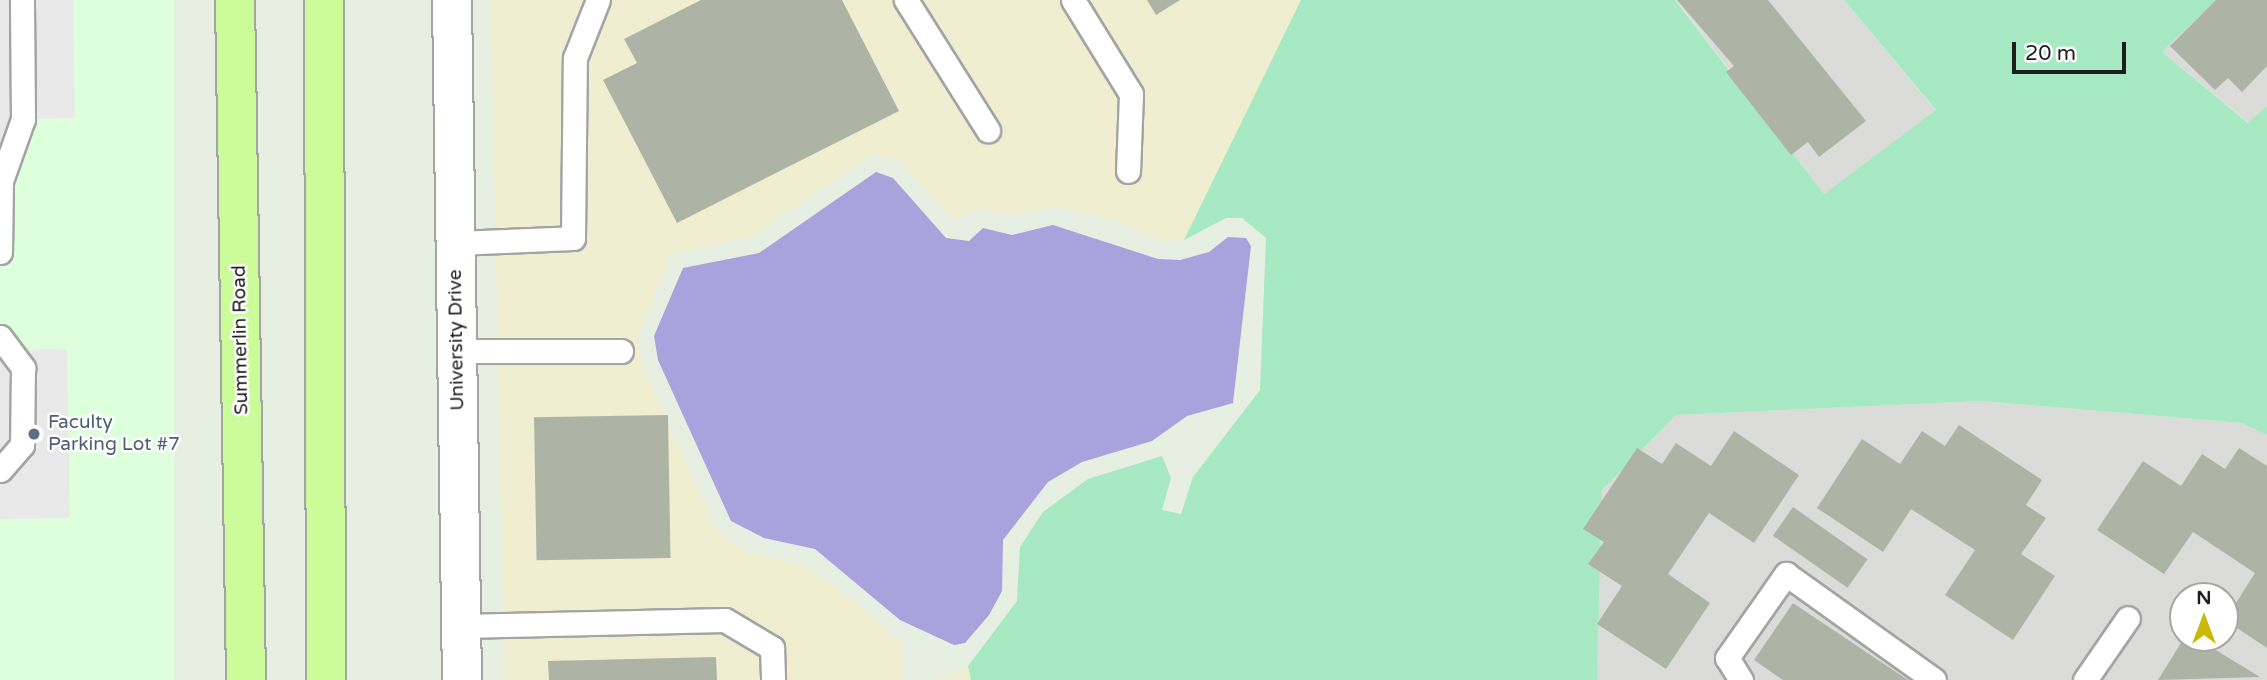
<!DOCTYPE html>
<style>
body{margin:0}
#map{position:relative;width:2267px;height:680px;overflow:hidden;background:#e7eee2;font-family:"Varela Round",sans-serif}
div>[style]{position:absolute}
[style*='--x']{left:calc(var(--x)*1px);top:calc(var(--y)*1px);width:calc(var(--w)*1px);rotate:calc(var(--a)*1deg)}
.residential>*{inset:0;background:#dbdbda}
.commercial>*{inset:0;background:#efeed1}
.education>*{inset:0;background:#deffdb;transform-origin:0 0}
.grass>*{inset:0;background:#a7e9c3}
.parking>*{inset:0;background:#e9e9e9}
.water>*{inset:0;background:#aaa2dc}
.building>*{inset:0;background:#aeb4a5;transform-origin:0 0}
.roads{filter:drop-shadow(2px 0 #a4a4a4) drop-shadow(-2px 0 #a4a4a4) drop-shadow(0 2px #a4a4a4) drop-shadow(0 -2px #a4a4a4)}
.lane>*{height:23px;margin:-11.5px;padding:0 11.5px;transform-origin:11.5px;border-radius:11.5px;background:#fff}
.street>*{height:38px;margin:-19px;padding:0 19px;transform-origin:19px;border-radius:19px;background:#fff}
.primary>*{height:38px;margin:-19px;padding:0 19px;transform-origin:19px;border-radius:19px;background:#ccfc9a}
.dots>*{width:19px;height:19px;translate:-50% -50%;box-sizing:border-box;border:4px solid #fff;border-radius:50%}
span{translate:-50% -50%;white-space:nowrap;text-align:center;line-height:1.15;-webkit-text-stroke:5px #fff;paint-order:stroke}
.street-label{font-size:19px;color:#1d1d1d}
.service-label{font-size:19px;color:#4e5e75}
.left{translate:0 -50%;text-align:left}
.north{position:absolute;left:2169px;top:582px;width:70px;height:70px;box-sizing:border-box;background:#fff;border:2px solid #a5a5a5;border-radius:50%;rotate:0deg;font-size:19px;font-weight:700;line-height:28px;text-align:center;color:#1d1d1d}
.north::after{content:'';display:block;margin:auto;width:24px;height:32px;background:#cab900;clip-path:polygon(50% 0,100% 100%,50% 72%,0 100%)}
.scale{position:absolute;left:2012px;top:42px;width:114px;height:32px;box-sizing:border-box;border:4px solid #1d1d1d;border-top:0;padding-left:9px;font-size:21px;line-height:24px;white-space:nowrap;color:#1d1d1d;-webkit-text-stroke:5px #fff;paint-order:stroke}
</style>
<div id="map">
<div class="residential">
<div style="clip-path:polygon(1676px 0,1844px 0,1936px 111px,1824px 194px)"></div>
<div style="clip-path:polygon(2216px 0,2267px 0,2267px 106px,2249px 123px,2162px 52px)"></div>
<div style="clip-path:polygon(evenodd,1982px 401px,2242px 423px,2267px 435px,2267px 680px,1597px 680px,1602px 490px,1676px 415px,1982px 401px,2183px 596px,2225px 596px,2225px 638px,2183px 638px,2183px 596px)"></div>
</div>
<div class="commercial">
<div style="clip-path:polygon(491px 0,1301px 0,1184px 240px,1162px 241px,1108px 218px,1056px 207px,1013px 215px,980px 209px,952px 220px,903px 163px,875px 153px,753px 236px,671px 254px,637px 339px,645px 371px,716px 530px,742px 550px,808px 567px,854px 601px,901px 642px,902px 680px,504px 680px)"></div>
<div style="clip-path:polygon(968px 666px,971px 680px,931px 680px,962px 671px)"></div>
</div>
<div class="education">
<div style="left:0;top:0;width:174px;height:680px"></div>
</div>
<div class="grass">
<div style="clip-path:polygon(1301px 0,1675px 0,1824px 194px,1936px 110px,1844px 0,2216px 0,2162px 52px,2248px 123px,2267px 106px,2267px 435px,2242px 423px,1982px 401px,1676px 415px,1602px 490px,1597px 680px,971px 680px,968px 666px,1017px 601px,1020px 547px,1043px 512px,1088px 479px,1162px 456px,1171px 478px,1162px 510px,1181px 514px,1193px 477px,1260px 390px,1266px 238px,1242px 218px,1226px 218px,1184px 240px)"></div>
</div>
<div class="parking">
<div style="clip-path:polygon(0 0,73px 0,75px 118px,23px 119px,0 252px)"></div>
<div style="clip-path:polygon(0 337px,11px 350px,67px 349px,70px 518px,0 519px)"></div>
</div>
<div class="water">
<div style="clip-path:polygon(876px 172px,893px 178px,946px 238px,969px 241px,983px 228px,1012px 235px,1053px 225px,1158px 259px,1180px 260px,1209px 252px,1228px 237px,1246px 238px,1251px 246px,1233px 403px,1187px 416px,1152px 441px,1082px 462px,1048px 482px,1003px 540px,1002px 591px,989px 615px,965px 643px,954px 645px,900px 620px,815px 549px,764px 538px,731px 521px,658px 360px,654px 336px,683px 268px,759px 253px)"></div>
</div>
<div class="building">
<div style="clip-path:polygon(701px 0,842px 0,899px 111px,677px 223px,603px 80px,637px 63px,624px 39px)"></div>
<div style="clip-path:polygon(1147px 0,1180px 0,1156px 15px)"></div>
<div style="clip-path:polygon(1677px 0,1768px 0,1866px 121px,1819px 157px,1808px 142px,1791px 155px,1726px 72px,1734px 66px)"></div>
<div style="clip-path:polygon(2216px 0,2267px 0,2267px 66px,2242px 92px,2228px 78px,2215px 90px,2170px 46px)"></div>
<div style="left:668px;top:415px;width:143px;height:134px;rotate:89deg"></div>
<div style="clip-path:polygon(1959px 425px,2042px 480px,2026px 505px,2046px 518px,2021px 554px,2055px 576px,2013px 640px,1945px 595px,1975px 550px,1911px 509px,1883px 552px,1817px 508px,1862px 439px,1900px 464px,1922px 431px,1945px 446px)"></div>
<div style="clip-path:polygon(1734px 431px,1799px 475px,1754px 543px,1709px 513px,1668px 574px,1710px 603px,1666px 669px,1597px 624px,1622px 586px,1588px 564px,1604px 542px,1583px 529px,1637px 448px,1662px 464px,1676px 443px,1711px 466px)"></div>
<div style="clip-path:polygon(2239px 448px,2267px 466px,2267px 648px,2225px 620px,2255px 573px,2193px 532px,2164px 574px,2097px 530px,2143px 461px,2181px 486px,2202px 454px,2225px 469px)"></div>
<div style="left:1793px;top:507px;width:91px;height:35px;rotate:35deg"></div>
<div style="clip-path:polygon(1793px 603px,1908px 680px,1783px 680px,1754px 660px)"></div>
<div style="clip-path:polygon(2184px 638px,2196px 638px,2260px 677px,2158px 680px)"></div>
<div style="clip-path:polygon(716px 657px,717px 680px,549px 680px,548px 661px)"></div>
</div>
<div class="roads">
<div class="lane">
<div style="--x:906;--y:0;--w:154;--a:57.8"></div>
<div style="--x:1073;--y:0;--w:110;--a:58.3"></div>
<div style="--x:1131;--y:94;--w:77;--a:92.2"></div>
<div style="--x:456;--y:243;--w:117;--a:-2.4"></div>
<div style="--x:573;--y:238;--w:180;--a:-89.4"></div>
<div style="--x:575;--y:58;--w:62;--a:-68.4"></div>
<div style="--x:0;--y:252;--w:71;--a:-89.2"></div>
<div style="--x:1;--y:181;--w:66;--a:-70.5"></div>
<div style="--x:23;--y:119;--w:119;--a:-90.5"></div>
<div style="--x:0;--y:337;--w:39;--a:53"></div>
<div style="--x:23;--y:368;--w:77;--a:90.7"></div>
<div style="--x:22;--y:445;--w:33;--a:131"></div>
<div style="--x:457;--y:351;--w:164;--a:0"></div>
<div style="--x:461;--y:626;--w:264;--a:-1.3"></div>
<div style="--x:725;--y:620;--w:55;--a:30.8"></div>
<div style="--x:772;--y:648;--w:32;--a:88"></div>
<div style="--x:1741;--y:680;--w:26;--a:-122"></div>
<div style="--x:1727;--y:658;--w:103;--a:-54.9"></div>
<div style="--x:1786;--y:574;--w:182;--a:35.6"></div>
<div style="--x:2085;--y:680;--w:75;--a:-55.3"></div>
</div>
<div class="street">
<div style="--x:452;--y:0;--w:680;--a:89.16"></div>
</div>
<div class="primary">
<div style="--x:235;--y:0;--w:680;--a:89.07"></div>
<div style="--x:324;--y:0;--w:680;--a:89.83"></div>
</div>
</div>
<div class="dots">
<div style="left:34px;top:434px;background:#5c6f8a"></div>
</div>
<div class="street-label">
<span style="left:241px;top:340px;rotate:-91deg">Summerlin Road</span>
<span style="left:457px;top:340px;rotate:-91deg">University Drive</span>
</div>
<div class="service-label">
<span class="left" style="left:48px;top:434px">Faculty<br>Parking Lot #7</span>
</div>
<div class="north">N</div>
<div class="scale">20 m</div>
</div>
